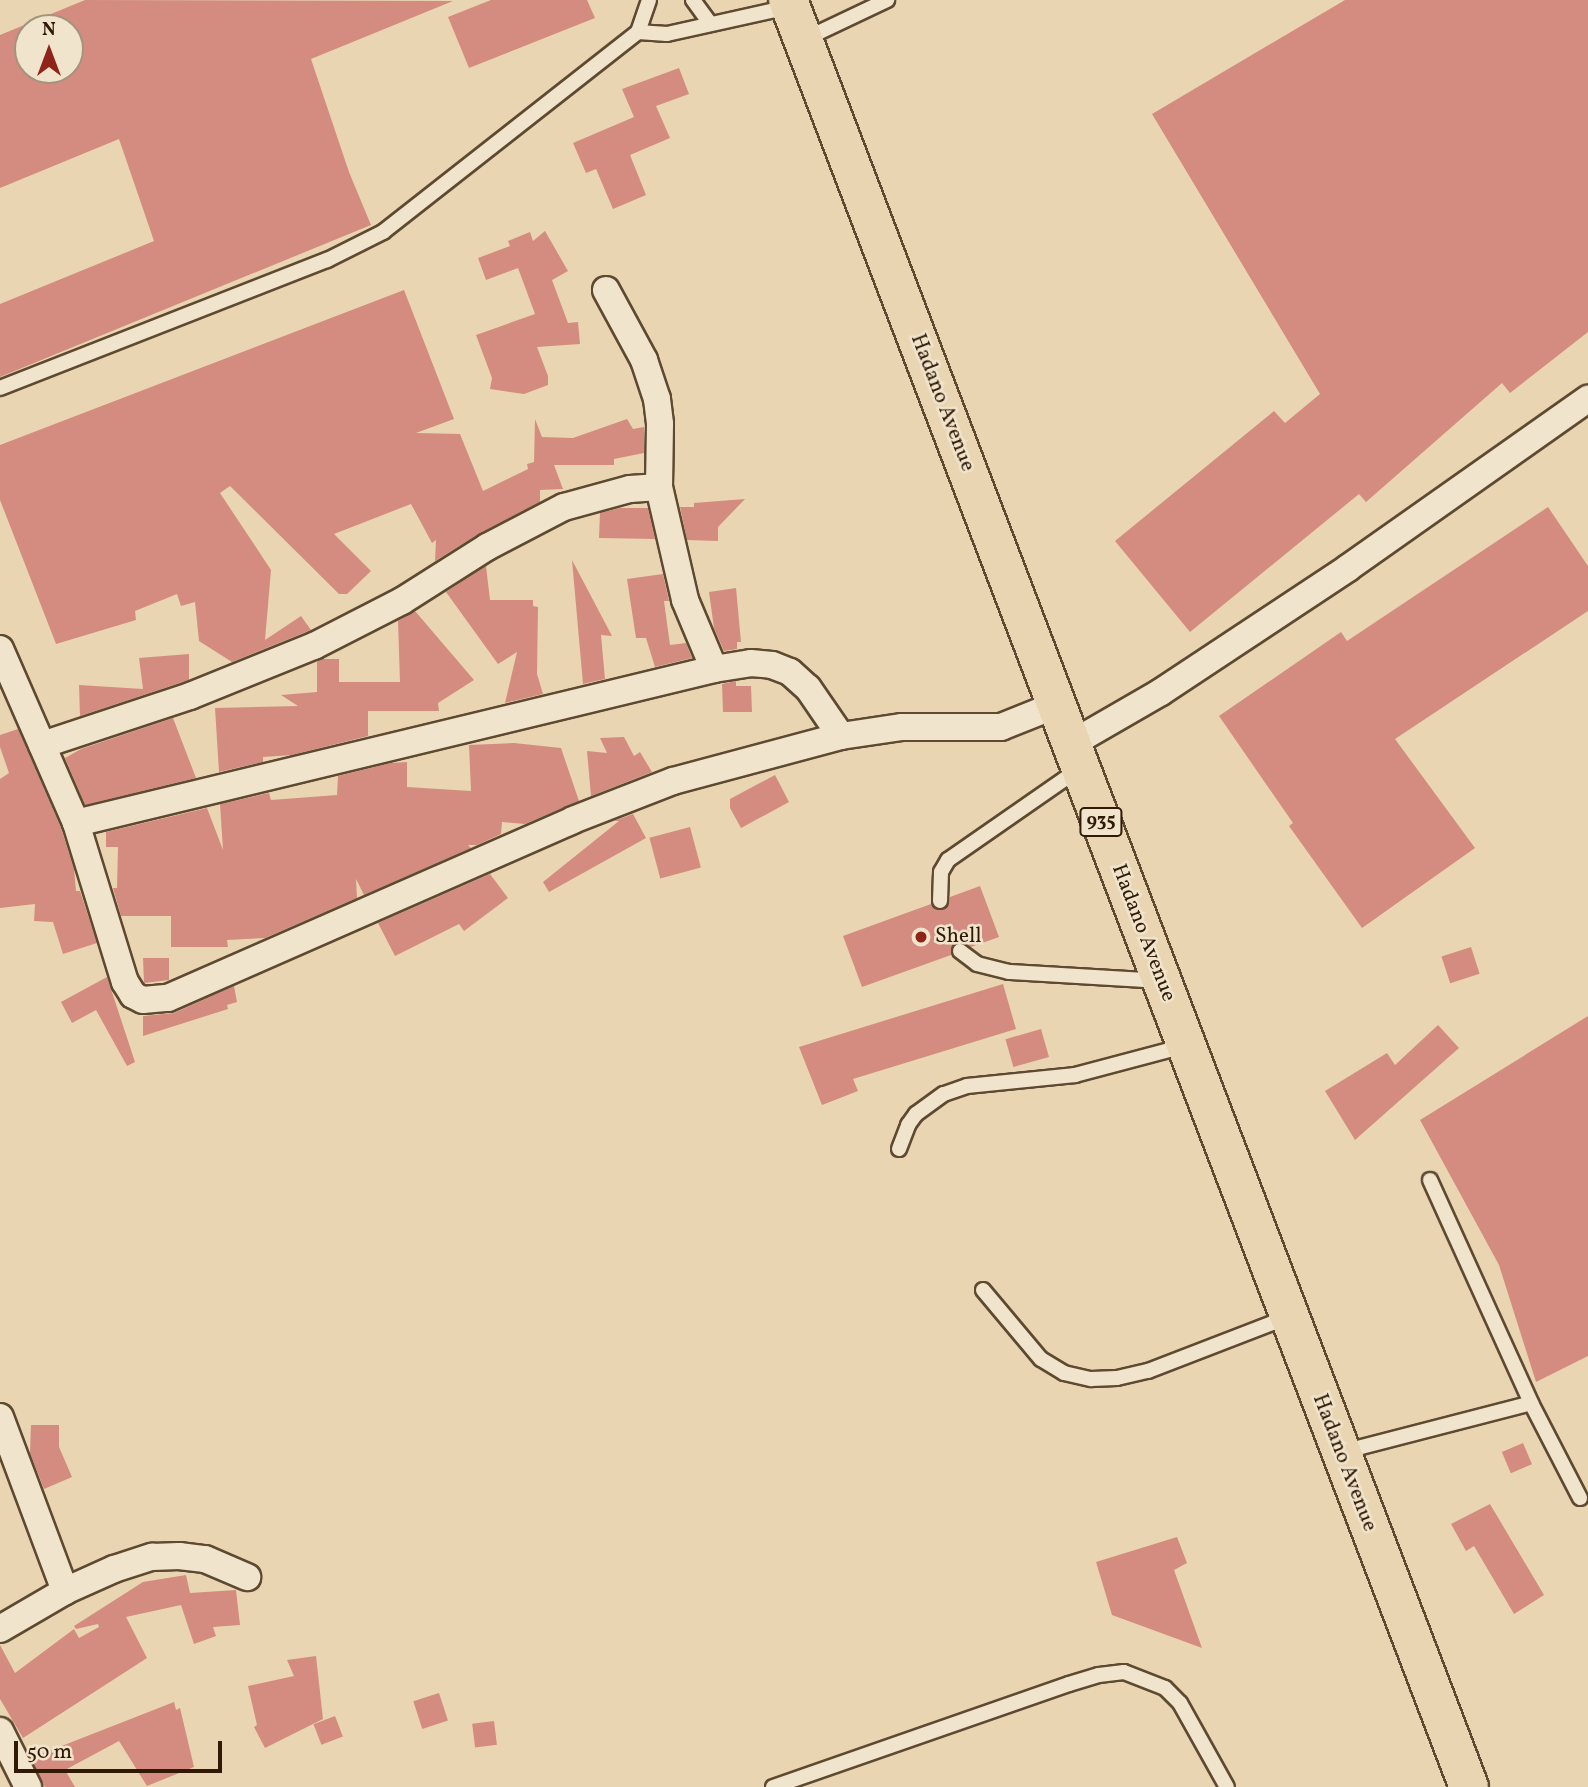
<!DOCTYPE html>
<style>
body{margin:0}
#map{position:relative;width:1588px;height:1787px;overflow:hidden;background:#e9d5b2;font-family:Vollkorn,serif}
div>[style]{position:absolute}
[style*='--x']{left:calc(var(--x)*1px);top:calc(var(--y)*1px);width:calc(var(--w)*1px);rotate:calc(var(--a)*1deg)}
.building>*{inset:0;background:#d48c81;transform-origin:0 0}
.roads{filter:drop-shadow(2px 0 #5e4931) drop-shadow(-2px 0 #5e4931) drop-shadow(0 2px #5e4931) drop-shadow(0 -2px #5e4931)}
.service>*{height:14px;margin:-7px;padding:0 7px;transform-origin:7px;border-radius:7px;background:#f1e4cd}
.minor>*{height:26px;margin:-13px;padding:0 13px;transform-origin:13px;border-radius:13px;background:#f1e4cd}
.primary>*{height:38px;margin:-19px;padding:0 19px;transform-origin:19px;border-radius:19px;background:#e9d5b2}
.dots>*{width:19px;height:19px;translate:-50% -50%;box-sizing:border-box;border:4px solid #f1e4cd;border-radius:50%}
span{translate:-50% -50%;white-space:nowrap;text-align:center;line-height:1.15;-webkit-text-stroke:5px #f1e4cd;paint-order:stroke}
.shield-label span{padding:2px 5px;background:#f1e4cd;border:2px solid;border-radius:5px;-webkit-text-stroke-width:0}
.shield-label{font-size:19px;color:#301a06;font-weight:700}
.street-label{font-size:21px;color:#301a06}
.poi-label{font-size:21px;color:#301a06}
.left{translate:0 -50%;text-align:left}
.north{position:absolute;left:14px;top:14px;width:70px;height:70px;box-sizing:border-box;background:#f1e4cd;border:2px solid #a4937d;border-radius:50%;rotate:0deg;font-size:19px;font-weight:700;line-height:28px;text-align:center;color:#301a06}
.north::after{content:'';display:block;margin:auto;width:24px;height:32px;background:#8f2418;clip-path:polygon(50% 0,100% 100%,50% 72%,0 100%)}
.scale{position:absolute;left:14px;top:1741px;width:208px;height:32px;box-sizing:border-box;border:4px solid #301a06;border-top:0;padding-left:9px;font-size:21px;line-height:24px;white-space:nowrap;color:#301a06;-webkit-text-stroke:5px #f1e4cd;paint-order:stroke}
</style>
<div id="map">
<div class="building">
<div style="clip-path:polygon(evenodd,85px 0,453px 1px,311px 59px,349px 172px,371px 225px,0 377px,0 304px,154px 241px,119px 139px,0 188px,0 35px,85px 0,28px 28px,70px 28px,70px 70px,28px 70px,28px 28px)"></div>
<div style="clip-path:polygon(491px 0,587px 0,595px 18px,469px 68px,448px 17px)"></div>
<div style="clip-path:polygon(1345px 0,1588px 0,1588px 332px,1510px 393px,1502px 383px,1366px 502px,1359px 494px,1190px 632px,1115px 541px,1274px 411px,1285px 423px,1320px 394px,1152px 114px)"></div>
<div style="clip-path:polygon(679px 68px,689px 94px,656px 106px,670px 138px,630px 155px,646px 195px,613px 209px,596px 169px,586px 173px,573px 143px,634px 117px,622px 89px)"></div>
<div style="clip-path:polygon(545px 231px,568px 271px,552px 280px,568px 323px,578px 322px,580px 344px,537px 347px,548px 376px,548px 385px,524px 394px,490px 389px,492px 378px,476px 335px,535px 314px,518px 268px,486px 280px,478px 258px,510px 246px,508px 241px,530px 232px,533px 241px)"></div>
<div style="clip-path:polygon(404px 290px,454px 419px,416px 433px,460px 434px,483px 491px,528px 469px,527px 464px,534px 462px,535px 419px,542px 437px,573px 438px,627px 419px,633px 429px,644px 427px,644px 453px,614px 459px,614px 465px,554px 465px,563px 489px,540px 490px,540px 502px,480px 533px,435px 561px,436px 540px,432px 543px,411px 504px,334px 534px,371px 571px,347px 594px,339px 594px,230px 486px,220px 493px,271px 570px,265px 640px,301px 616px,311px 630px,232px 662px,199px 641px,195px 602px,181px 606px,177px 594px,135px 611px,136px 620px,56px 644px,0 500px,0 445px)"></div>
<div style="clip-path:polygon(745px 499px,718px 527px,718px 541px,687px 540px,680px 507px,694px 507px,694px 503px)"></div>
<div style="clip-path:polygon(1548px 507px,1588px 566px,1588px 611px,1395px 739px,1475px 848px,1362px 928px,1289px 826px,1293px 823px,1219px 716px,1341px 632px,1347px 641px)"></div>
<div style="clip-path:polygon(620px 508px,648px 508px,655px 539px,599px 538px,600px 513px)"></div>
<div style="clip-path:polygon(572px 560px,612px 636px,601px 635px,605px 679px,587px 683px,583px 684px)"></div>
<div style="clip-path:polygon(486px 566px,490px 600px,533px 600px,533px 606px,538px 607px,537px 674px,543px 694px,505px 703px,517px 652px,498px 664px,446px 592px)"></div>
<div style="clip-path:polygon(663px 574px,669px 601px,664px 601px,670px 645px,686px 643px,692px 658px,655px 667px,646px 638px,636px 638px,627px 579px)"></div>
<div style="clip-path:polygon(736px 588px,741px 642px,737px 642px,737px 649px,724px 651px,714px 628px,709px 592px)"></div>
<div style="clip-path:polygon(415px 611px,474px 680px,438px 703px,439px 711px,368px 711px,368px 736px,292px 755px,263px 757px,263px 762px,219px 772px,215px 708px,298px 706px,281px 695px,317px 692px,317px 662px,322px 659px,339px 659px,339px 682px,400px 682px,398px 621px)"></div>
<div style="clip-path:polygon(189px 654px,189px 680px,80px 716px,79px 685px,143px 689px,139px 658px)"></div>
<div style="clip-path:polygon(736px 681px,736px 686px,751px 686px,752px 712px,723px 712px,722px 684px)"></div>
<div style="clip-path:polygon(173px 718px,196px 778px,85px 805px,65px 758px,81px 749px)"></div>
<div style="clip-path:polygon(18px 729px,61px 828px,74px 869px,76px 891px,80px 891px,97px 943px,63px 954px,53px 922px,34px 921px,35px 904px,0 908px,0 779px,9px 773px,0 747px,0 735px)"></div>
<div style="clip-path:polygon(624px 737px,634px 756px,640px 752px,652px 772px,591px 796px,587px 751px,607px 753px,600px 738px)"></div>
<div style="clip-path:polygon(514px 743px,561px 748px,579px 801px,525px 824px,502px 822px,501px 834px,477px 845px,468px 845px,471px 848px,364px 895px,356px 879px,357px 898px,265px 938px,227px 940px,228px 947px,171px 947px,171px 916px,121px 916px,113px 888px,117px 888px,118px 847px,106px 847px,106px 832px,207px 808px,223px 850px,220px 804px,269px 793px,271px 800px,337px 795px,338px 776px,391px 763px,407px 762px,407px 787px,471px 791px,469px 745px)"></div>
<div style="clip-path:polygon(775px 775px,789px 802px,741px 828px,730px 808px,730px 799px)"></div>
<div style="clip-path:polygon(633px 814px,646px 838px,549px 892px,543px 882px,619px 821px,614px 821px)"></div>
<div style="left:690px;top:827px;width:42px;height:42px;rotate:75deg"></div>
<div style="clip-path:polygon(490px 874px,508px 898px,464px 931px,459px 924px,395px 956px,378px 923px)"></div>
<div style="clip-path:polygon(980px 886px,999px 937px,971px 947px,957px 942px,952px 946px,951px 955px,862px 987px,843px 936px,931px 904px,936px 909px,944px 910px,950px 897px)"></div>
<div style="left:1471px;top:947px;width:28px;height:31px;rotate:72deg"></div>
<div style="clip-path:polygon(143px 958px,169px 958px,169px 980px,144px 983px)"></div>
<div style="clip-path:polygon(107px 977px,135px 1062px,127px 1066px,96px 1010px,72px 1023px,61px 1002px)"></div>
<div style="clip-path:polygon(1003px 984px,1016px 1029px,853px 1079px,858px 1091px,822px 1105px,799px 1047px)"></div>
<div style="clip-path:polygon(234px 986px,237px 1002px,227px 1005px,228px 1009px,143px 1036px,143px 1016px,174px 1013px)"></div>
<div style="clip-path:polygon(1588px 1016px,1588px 1356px,1536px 1382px,1499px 1265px,1420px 1120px)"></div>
<div style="clip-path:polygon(1438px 1025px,1459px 1048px,1355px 1140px,1325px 1091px,1387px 1053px,1395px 1065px)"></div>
<div style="left:1041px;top:1029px;width:29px;height:37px;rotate:74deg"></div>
<div style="clip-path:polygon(31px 1425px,59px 1425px,59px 1447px,72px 1477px,44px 1489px,30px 1453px)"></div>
<div style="left:1523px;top:1443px;width:23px;height:23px;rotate:67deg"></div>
<div style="clip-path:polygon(1490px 1504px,1544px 1595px,1514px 1614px,1474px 1546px,1466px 1551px,1451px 1524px)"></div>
<div style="clip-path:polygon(1177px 1537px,1187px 1563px,1174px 1570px,1202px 1648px,1112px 1615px,1096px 1562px)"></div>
<div style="clip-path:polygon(186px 1575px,190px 1593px,236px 1590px,240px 1625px,213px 1627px,216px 1636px,194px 1644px,181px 1605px,126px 1617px,147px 1658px,23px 1738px,0 1699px,0 1645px,15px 1673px,74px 1629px,79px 1638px,99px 1627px,98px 1624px,76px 1629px,74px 1626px,143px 1582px)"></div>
<div style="clip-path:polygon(316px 1656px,323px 1719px,265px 1748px,254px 1727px,257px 1725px,248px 1686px,294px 1676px,287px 1660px)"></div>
<div style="left:439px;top:1693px;width:29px;height:27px;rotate:72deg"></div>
<div style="clip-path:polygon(174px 1702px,176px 1710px,180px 1708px,194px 1767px,147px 1786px,119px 1741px,65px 1770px,75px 1787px,45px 1787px,31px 1758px)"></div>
<div style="left:335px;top:1716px;width:22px;height:23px;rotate:69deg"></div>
<div style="left:494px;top:1721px;width:24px;height:22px;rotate:83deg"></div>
</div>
<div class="roads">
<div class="service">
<div style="--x:693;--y:0;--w:29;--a:54"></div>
<div style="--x:638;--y:32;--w:29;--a:4"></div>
<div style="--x:667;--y:34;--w:125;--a:-12.5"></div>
<div style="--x:805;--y:39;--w:91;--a:-25.4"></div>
<div style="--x:0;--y:388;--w:351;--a:-21.4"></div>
<div style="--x:327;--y:260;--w:63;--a:-26.6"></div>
<div style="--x:383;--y:232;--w:324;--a:-38.1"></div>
<div style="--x:638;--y:32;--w:34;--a:-71"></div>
<div style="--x:940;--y:901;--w:29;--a:-88"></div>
<div style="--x:941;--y:872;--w:14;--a:-60"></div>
<div style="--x:948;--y:860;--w:160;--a:-34.8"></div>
<div style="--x:960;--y:951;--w:21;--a:37"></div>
<div style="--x:977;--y:964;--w:33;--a:14"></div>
<div style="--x:1009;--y:972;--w:150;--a:3.4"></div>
<div style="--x:899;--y:1149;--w:26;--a:-69"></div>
<div style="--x:908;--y:1125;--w:14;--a:-54"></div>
<div style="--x:916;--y:1114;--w:34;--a:-36"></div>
<div style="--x:944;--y:1094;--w:24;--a:-19"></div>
<div style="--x:967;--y:1086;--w:109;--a:-5.8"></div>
<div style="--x:1075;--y:1075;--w:113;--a:-14.9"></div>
<div style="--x:1430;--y:1180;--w:245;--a:65.6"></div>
<div style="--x:1531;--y:1403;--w:107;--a:62.7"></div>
<div style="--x:983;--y:1290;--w:90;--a:50"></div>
<div style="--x:1041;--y:1359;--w:27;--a:31"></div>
<div style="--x:1064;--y:1373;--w:28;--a:13"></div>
<div style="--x:1091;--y:1379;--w:26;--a:-2"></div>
<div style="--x:1117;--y:1378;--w:32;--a:-13"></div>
<div style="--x:1148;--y:1371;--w:150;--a:-21.1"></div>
<div style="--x:1342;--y:1452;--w:195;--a:-14.5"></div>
<div style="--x:773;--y:1787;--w:313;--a:-19.2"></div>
<div style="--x:1069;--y:1684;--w:31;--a:-17"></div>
<div style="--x:1099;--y:1675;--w:25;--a:-7"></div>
<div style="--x:1124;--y:1672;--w:44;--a:21.3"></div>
<div style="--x:1165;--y:1688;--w:21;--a:45"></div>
<div style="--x:1180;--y:1703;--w:96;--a:60.8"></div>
</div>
<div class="minor">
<div style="--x:606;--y:290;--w:80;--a:61.5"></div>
<div style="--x:644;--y:360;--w:41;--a:71.6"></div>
<div style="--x:657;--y:399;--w:25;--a:83"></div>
<div style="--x:660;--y:424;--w:63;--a:90.9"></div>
<div style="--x:659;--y:487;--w:116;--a:77"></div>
<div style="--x:685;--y:600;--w:75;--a:67.2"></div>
<div style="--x:0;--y:649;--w:190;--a:66.4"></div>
<div style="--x:76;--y:823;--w:166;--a:72.9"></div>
<div style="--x:125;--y:982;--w:15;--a:58"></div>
<div style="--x:133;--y:995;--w:11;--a:27"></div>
<div style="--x:143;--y:1000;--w:25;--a:-5"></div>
<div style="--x:168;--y:998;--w:442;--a:-23.7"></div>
<div style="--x:573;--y:820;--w:107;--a:-21.3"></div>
<div style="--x:673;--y:781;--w:174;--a:-15"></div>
<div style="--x:841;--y:736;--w:62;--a:-8.4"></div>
<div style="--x:902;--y:727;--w:99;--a:0"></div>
<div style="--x:1001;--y:727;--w:59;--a:-21.8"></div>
<div style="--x:1071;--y:744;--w:104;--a:-30"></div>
<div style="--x:1161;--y:692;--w:224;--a:-33.5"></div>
<div style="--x:1348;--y:568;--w:294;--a:-35.2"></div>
<div style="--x:42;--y:745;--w:156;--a:-18.3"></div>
<div style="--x:190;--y:696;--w:134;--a:-22"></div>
<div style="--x:314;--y:646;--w:99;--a:-27.1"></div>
<div style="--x:402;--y:601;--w:101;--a:-32.4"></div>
<div style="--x:487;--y:547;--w:87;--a:-27.5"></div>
<div style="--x:564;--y:507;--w:68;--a:-15.3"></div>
<div style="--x:630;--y:489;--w:29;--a:-4"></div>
<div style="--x:76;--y:823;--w:656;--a:-13.57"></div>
<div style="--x:714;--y:669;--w:37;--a:-9"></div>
<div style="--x:751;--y:663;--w:21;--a:5"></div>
<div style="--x:772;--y:665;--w:19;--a:21"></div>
<div style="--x:790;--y:672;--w:24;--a:42"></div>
<div style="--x:808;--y:688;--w:58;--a:55.5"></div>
<div style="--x:0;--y:1417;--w:186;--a:69.5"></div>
<div style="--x:0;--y:1629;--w:75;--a:-30.3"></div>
<div style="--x:65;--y:1591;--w:54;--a:-24.2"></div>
<div style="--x:114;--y:1569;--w:40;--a:-18"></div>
<div style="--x:152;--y:1557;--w:27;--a:-2"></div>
<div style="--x:179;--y:1556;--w:26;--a:7"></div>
<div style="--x:205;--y:1559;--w:46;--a:23.2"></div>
<div style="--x:0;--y:1731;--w:63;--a:63.4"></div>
</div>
<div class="primary">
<div style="--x:788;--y:0;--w:1912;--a:69.14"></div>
</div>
</div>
<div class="dots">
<div style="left:921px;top:937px;background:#8f2418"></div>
</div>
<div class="shield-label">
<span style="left:1101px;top:822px">935</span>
</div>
<div class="street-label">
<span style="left:942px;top:403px;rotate:69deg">Hadano Avenue</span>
<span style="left:1143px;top:933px;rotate:69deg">Hadano Avenue</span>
<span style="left:1344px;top:1463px;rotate:69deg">Hadano Avenue</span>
</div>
<div class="poi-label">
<span class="left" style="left:935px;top:937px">Shell</span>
</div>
<div class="north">N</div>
<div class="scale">50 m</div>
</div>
